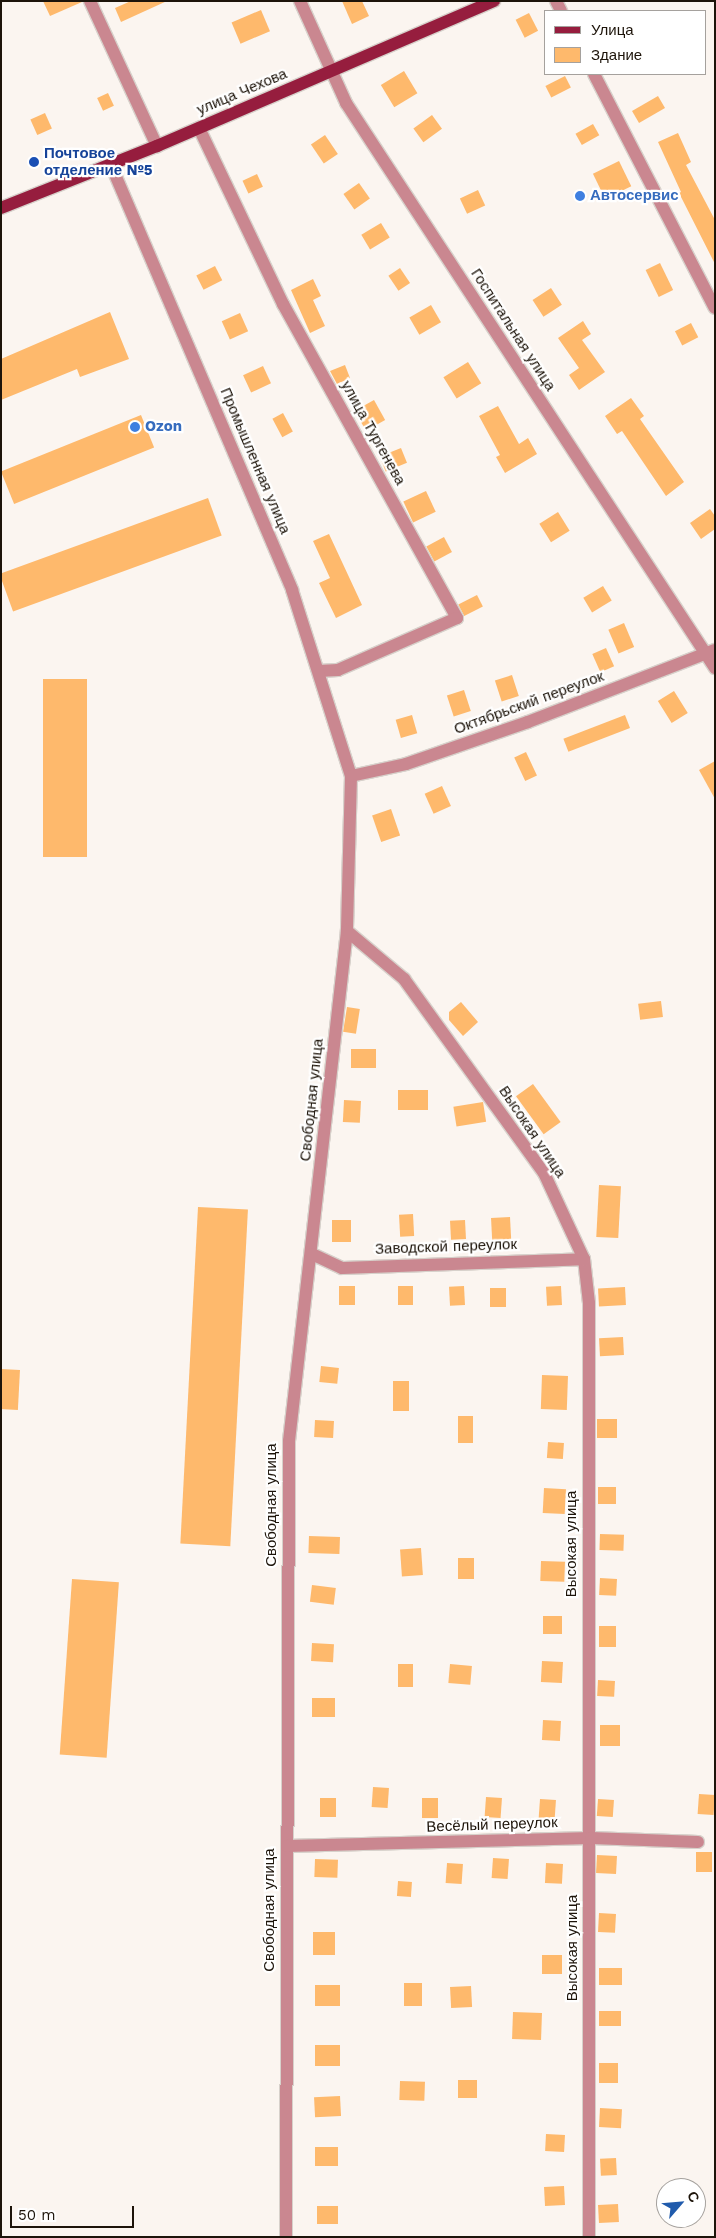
<!DOCTYPE html>
<meta charset="utf-8">
<style>
body{margin:0}
#map{position:relative;width:716px;height:2238px;overflow:hidden;background:#fbf5f0;font-family:"Work Sans",sans-serif}
div>[style]{position:absolute}
[style*='--x']{left:calc(var(--x)*1px);top:calc(var(--y)*1px);width:calc(var(--w)*1px);rotate:calc(var(--a)*1deg)}
.building>*{inset:0;background:#feb96c;transform-origin:0 0}
.roads{filter:drop-shadow(1px 0 #d7d1cb) drop-shadow(-1px 0 #d7d1cb) drop-shadow(0 1px #d7d1cb) drop-shadow(0 -1px #d7d1cb)}
.minor>*{height:12px;margin:-6px;padding:0 6px;transform-origin:6px;border-radius:6px;background:#ca8790}
.major>*{height:12px;margin:-6px;padding:0 6px;transform-origin:6px;border-radius:6px;background:#961d3e}
.dots>*{width:14px;height:14px;translate:-50% -50%;box-sizing:border-box;border:2px solid #fff;border-radius:50%}
span{translate:-50% -50%;white-space:nowrap;text-align:center;line-height:1.15;-webkit-text-stroke:4.5px #fff;paint-order:stroke}
.street-label{font-size:15px;color:#1d140a}
.transit-label{font-size:15px;color:#164399;font-weight:700}
.left{translate:0 -50%;text-align:left}
.shop-label{font-size:15px;color:#366cbe;font-weight:700}
.frame{position:absolute;inset:0;border:2px solid #1d140a;pointer-events:none}
.legend{position:absolute;left:544px;top:10px;width:162px;height:65px;box-sizing:border-box;background:#fff;border:1px solid #a5a19d;margin:0;padding:6px 9px;list-style:none;font-size:15px;color:#1d140a}
.legend li{display:flex;align-items:center;gap:10px;height:25px}
.legend b{width:25px;border:1px solid #a5a19d}
.north{position:absolute;left:656px;top:2178px;width:50px;height:50px;box-sizing:border-box;background:#fff;border:1px solid #a5a19d;border-radius:50%;rotate:63deg;font-size:14px;font-weight:700;line-height:20px;text-align:center;color:#1d140a}
.north::after{content:'';display:block;margin:auto;width:18px;height:22px;background:#205bac;clip-path:polygon(50% 0,100% 100%,50% 72%,0 100%)}
.scale{position:absolute;left:10px;top:2206px;width:124px;height:22px;box-sizing:border-box;border:2px solid #1d140a;border-top:0;padding-left:6px;font-size:15px;line-height:18px;white-space:nowrap;color:#1d140a;-webkit-text-stroke:4px #fff;paint-order:stroke}
</style>
<div id="map">
<div class="building">
<div style="clip-path:polygon(43px 1px,82px 1px,82px 2px,50px 16px)"></div>
<div style="clip-path:polygon(131px 1px,167px 1px,121px 22px,115px 8px)"></div>
<div style="clip-path:polygon(342px 1px,362px 1px,369px 16px,352px 24px)"></div>
<div style="left:261px;top:10px;width:23px;height:32px;rotate:67deg"></div>
<div style="left:529px;top:13px;width:20px;height:15px;rotate:63deg"></div>
<div style="left:404px;top:71px;width:26px;height:27px;rotate:59deg"></div>
<div style="left:565px;top:76px;width:13px;height:22px;rotate:63deg"></div>
<div style="left:108px;top:93px;width:14px;height:12px;rotate:65deg"></div>
<div style="left:658px;top:96px;width:14px;height:30px;rotate:60deg"></div>
<div style="left:45px;top:113px;width:17px;height:16px;rotate:66deg"></div>
<div style="left:432px;top:115px;width:17px;height:23px;rotate:54deg"></div>
<div style="left:593px;top:124px;width:13px;height:20px;rotate:61deg"></div>
<div style="clip-path:polygon(678px 133px,691px 162px,686px 165px,715px 220px,715px 264px,679px 193px,681px 192px,658px 142px)"></div>
<div style="left:325px;top:135px;width:23px;height:17px;rotate:56deg"></div>
<div style="left:619px;top:161px;width:28px;height:29px;rotate:64deg"></div>
<div style="left:257px;top:174px;width:14px;height:16px;rotate:65deg"></div>
<div style="left:359px;top:183px;width:19px;height:19px;rotate:55deg"></div>
<div style="left:478px;top:190px;width:17px;height:20px;rotate:65deg"></div>
<div style="left:381px;top:223px;width:17px;height:23px;rotate:59deg"></div>
<div style="left:660px;top:263px;width:30px;height:16px;rotate:64deg"></div>
<div style="left:215px;top:266px;width:16px;height:21px;rotate:63deg"></div>
<div style="left:400px;top:268px;width:18px;height:14px;rotate:56deg"></div>
<div style="clip-path:polygon(313px 279px,321px 296px,313px 300px,325px 326px,310px 333px,291px 290px)"></div>
<div style="left:551px;top:288px;width:20px;height:22px;rotate:57deg"></div>
<div style="left:431px;top:305px;width:20px;height:25px;rotate:60deg"></div>
<div style="clip-path:polygon(110px 312px,129px 359px,80px 377px,77px 369px,1px 400px,1px 359px)"></div>
<div style="left:240px;top:313px;width:20px;height:20px;rotate:66deg"></div>
<div style="clip-path:polygon(583px 321px,591px 334px,582px 340px,605px 372px,579px 390px,569px 375px,579px 368px,558px 338px)"></div>
<div style="left:691px;top:323px;width:16px;height:18px;rotate:63deg"></div>
<div style="left:468px;top:362px;width:25px;height:29px;rotate:58deg"></div>
<div style="clip-path:polygon(345px 365px,350px 378px,337px 384px,330px 371px)"></div>
<div style="left:263px;top:366px;width:19px;height:22px;rotate:65deg"></div>
<div style="clip-path:polygon(631px 398px,644px 416px,640px 419px,684px 482px,666px 496px,622px 431px,617px 434px,605px 416px)"></div>
<div style="left:374px;top:400px;width:23px;height:22px;rotate:61deg"></div>
<div style="clip-path:polygon(498px 406px,519px 444px,528px 438px,537px 454px,505px 473px,496px 457px,500px 455px,479px 416px)"></div>
<div style="left:283px;top:413px;width:21px;height:12px;rotate:62deg"></div>
<div style="left:141px;top:415px;width:35px;height:151px;rotate:68deg"></div>
<div style="left:401px;top:448px;width:16px;height:23px;rotate:68deg"></div>
<div style="left:426px;top:491px;width:23px;height:25px;rotate:65deg"></div>
<div style="left:208px;top:498px;width:40px;height:222px;rotate:70deg"></div>
<div style="clip-path:polygon(710px 509px,715px 516px,715px 529px,701px 539px,690px 523px)"></div>
<div style="left:558px;top:512px;width:22px;height:22px;rotate:58deg"></div>
<div style="clip-path:polygon(329px 534px,362px 605px,336px 618px,319px 583px,330px 578px,313px 541px)"></div>
<div style="left:444px;top:537px;width:17px;height:20px;rotate:62deg"></div>
<div style="left:603px;top:586px;width:17px;height:23px;rotate:59deg"></div>
<div style="left:477px;top:595px;width:13px;height:21px;rotate:63deg"></div>
<div style="left:624px;top:623px;width:26px;height:17px;rotate:67deg"></div>
<div style="left:606px;top:648px;width:20px;height:15px;rotate:66deg"></div>
<div style="left:512px;top:675px;width:22px;height:18px;rotate:72deg"></div>
<div style="left:43px;top:679px;width:44px;height:178px"></div>
<div style="left:464px;top:690px;width:22px;height:18px;rotate:72deg"></div>
<div style="left:674px;top:691px;width:26px;height:19px;rotate:58deg"></div>
<div style="left:412px;top:715px;width:19px;height:17px;rotate:74deg"></div>
<div style="left:625px;top:715px;width:14px;height:66px;rotate:69deg"></div>
<div style="left:526px;top:752px;width:26px;height:13px;rotate:65deg"></div>
<div style="clip-path:polygon(715px 761px,715px 799px,699px 770px)"></div>
<div style="left:442px;top:786px;width:22px;height:19px;rotate:66deg"></div>
<div style="left:391px;top:809px;width:28px;height:20px;rotate:71deg"></div>
<div style="left:661px;top:1001px;width:16px;height:23px;rotate:83deg"></div>
<div style="clip-path:polygon(461px 1002px,478px 1022px,463px 1036px,449px 1020px,449px 1012px)"></div>
<div style="left:347px;top:1007px;width:13px;height:25px;rotate:9deg"></div>
<div style="left:376px;top:1049px;width:19px;height:25px;rotate:90deg"></div>
<div style="left:533px;top:1084px;width:47px;height:21px;rotate:54deg"></div>
<div style="left:398px;top:1090px;width:30px;height:20px"></div>
<div style="left:344px;top:1100px;width:17px;height:22px;rotate:3deg"></div>
<div style="left:483px;top:1102px;width:20px;height:30px;rotate:81deg"></div>
<div style="left:599px;top:1185px;width:22px;height:52px;rotate:3deg"></div>
<div style="left:198px;top:1207px;width:50px;height:337px;rotate:3deg"></div>
<div style="left:413px;top:1214px;width:22px;height:14px;rotate:87deg"></div>
<div style="left:510px;top:1217px;width:22px;height:19px;rotate:87deg"></div>
<div style="left:332px;top:1220px;width:19px;height:22px"></div>
<div style="left:465px;top:1220px;width:19px;height:15px;rotate:87deg"></div>
<div style="left:339px;top:1286px;width:16px;height:19px"></div>
<div style="left:398px;top:1286px;width:15px;height:19px"></div>
<div style="left:464px;top:1286px;width:19px;height:15px;rotate:87deg"></div>
<div style="left:561px;top:1286px;width:19px;height:15px;rotate:87deg"></div>
<div style="left:625px;top:1287px;width:18px;height:27px;rotate:87deg"></div>
<div style="left:490px;top:1288px;width:16px;height:19px"></div>
<div style="left:623px;top:1337px;width:18px;height:24px;rotate:87deg"></div>
<div style="left:321px;top:1366px;width:18px;height:16px;rotate:6deg"></div>
<div style="left:1px;top:1369px;width:19px;height:40px;rotate:3deg"></div>
<div style="left:542px;top:1375px;width:26px;height:34px;rotate:2deg"></div>
<div style="left:393px;top:1381px;width:16px;height:30px"></div>
<div style="left:458px;top:1416px;width:15px;height:27px"></div>
<div style="left:597px;top:1419px;width:20px;height:19px"></div>
<div style="left:315px;top:1420px;width:19px;height:17px;rotate:3deg"></div>
<div style="left:548px;top:1442px;width:16px;height:16px;rotate:4deg"></div>
<div style="left:598px;top:1487px;width:18px;height:17px"></div>
<div style="left:544px;top:1488px;width:22px;height:25px;rotate:3deg"></div>
<div style="left:600px;top:1534px;width:24px;height:16px;rotate:2deg"></div>
<div style="left:309px;top:1536px;width:31px;height:17px;rotate:2deg"></div>
<div style="left:421px;top:1548px;width:27px;height:21px;rotate:86deg"></div>
<div style="left:458px;top:1558px;width:16px;height:21px"></div>
<div style="left:541px;top:1561px;width:24px;height:20px;rotate:2deg"></div>
<div style="left:600px;top:1578px;width:17px;height:17px;rotate:3deg"></div>
<div style="left:72px;top:1579px;width:47px;height:176px;rotate:4deg"></div>
<div style="left:312px;top:1585px;width:24px;height:17px;rotate:7deg"></div>
<div style="left:543px;top:1616px;width:19px;height:18px"></div>
<div style="left:599px;top:1626px;width:17px;height:21px"></div>
<div style="left:312px;top:1643px;width:22px;height:18px;rotate:3deg"></div>
<div style="left:542px;top:1661px;width:21px;height:21px;rotate:3deg"></div>
<div style="left:413px;top:1664px;width:23px;height:15px;rotate:90deg"></div>
<div style="left:450px;top:1664px;width:22px;height:19px;rotate:5deg"></div>
<div style="left:598px;top:1680px;width:17px;height:16px;rotate:3deg"></div>
<div style="left:312px;top:1698px;width:23px;height:19px"></div>
<div style="left:543px;top:1720px;width:18px;height:20px;rotate:3deg"></div>
<div style="left:600px;top:1725px;width:20px;height:21px"></div>
<div style="left:373px;top:1787px;width:16px;height:20px;rotate:4deg"></div>
<div style="left:699px;top:1794px;width:16px;height:20px;rotate:4deg"></div>
<div style="left:486px;top:1797px;width:16px;height:20px;rotate:4deg"></div>
<div style="left:320px;top:1798px;width:16px;height:19px"></div>
<div style="left:422px;top:1798px;width:16px;height:20px"></div>
<div style="left:540px;top:1799px;width:16px;height:20px;rotate:4deg"></div>
<div style="left:598px;top:1799px;width:16px;height:17px;rotate:4deg"></div>
<div style="left:696px;top:1852px;width:16px;height:20px"></div>
<div style="left:597px;top:1855px;width:20px;height:18px;rotate:3deg"></div>
<div style="left:493px;top:1858px;width:16px;height:20px;rotate:4deg"></div>
<div style="left:315px;top:1859px;width:23px;height:18px;rotate:2deg"></div>
<div style="left:447px;top:1863px;width:16px;height:20px;rotate:4deg"></div>
<div style="left:546px;top:1863px;width:17px;height:20px;rotate:3deg"></div>
<div style="left:398px;top:1881px;width:14px;height:15px;rotate:4deg"></div>
<div style="left:599px;top:1913px;width:17px;height:19px;rotate:3deg"></div>
<div style="left:313px;top:1932px;width:22px;height:23px"></div>
<div style="left:542px;top:1955px;width:20px;height:19px"></div>
<div style="left:599px;top:1968px;width:23px;height:17px"></div>
<div style="left:404px;top:1983px;width:18px;height:23px"></div>
<div style="left:340px;top:1985px;width:21px;height:25px;rotate:90deg"></div>
<div style="left:471px;top:1986px;width:21px;height:21px;rotate:87deg"></div>
<div style="left:599px;top:2011px;width:22px;height:15px"></div>
<div style="left:513px;top:2012px;width:29px;height:27px;rotate:2deg"></div>
<div style="left:340px;top:2045px;width:21px;height:25px;rotate:90deg"></div>
<div style="left:599px;top:2063px;width:19px;height:20px"></div>
<div style="left:458px;top:2080px;width:19px;height:18px"></div>
<div style="left:400px;top:2081px;width:25px;height:19px;rotate:2deg"></div>
<div style="left:340px;top:2096px;width:20px;height:26px;rotate:87deg"></div>
<div style="left:600px;top:2108px;width:22px;height:19px;rotate:3deg"></div>
<div style="left:546px;top:2134px;width:19px;height:17px;rotate:3deg"></div>
<div style="left:315px;top:2147px;width:23px;height:19px"></div>
<div style="left:616px;top:2158px;width:17px;height:16px;rotate:87deg"></div>
<div style="left:564px;top:2186px;width:19px;height:20px;rotate:87deg"></div>
<div style="left:618px;top:2204px;width:18px;height:20px;rotate:87deg"></div>
<div style="left:317px;top:2206px;width:21px;height:18px"></div>
</div>
<div class="roads">
<div class="minor">
<div style="--x:90;--y:1;--w:160;--a:65.2"></div>
<div style="--x:300;--y:1;--w:112;--a:65.7"></div>
<div style="--x:346;--y:103;--w:675;--a:56.85"></div>
<div style="--x:556;--y:1;--w:11;--a:63"></div>
<div style="--x:594;--y:74;--w:263;--a:62.7"></div>
<div style="--x:199;--y:128;--w:195;--a:64.5"></div>
<div style="--x:283;--y:304;--w:359;--a:61"></div>
<div style="--x:457;--y:618;--w:130;--a:156.4"></div>
<div style="--x:338;--y:670;--w:19;--a:177"></div>
<div style="--x:111;--y:165;--w:462;--a:66.9"></div>
<div style="--x:292;--y:590;--w:195;--a:72.4"></div>
<div style="--x:351;--y:776;--w:155;--a:91.5"></div>
<div style="--x:347;--y:931;--w:513;--a:96.49"></div>
<div style="--x:289;--y:1441;--w:796;--a:90.22"></div>
<div style="--x:351;--y:776;--w:56;--a:-12.3"></div>
<div style="--x:406;--y:764;--w:129;--a:-19"></div>
<div style="--x:528;--y:722;--w:200;--a:-21.1"></div>
<div style="--x:347;--y:931;--w:75;--a:40.1"></div>
<div style="--x:404;--y:979;--w:239;--a:54.2"></div>
<div style="--x:544;--y:1173;--w:95;--a:65.1"></div>
<div style="--x:584;--y:1259;--w:44;--a:83.5"></div>
<div style="--x:589;--y:1303;--w:934;--a:90"></div>
<div style="--x:312;--y:1254;--w:33;--a:25"></div>
<div style="--x:342;--y:1268;--w:242;--a:-2.1"></div>
<div style="--x:287;--y:1846;--w:304;--a:-1.5"></div>
<div style="--x:591;--y:1838;--w:107;--a:2.1"></div>
</div>
<div class="major">
<div style="--x:1;--y:208;--w:168;--a:-21.7"></div>
<div style="--x:157;--y:146;--w:367;--a:-23.3"></div>
</div>
</div>
<div class="dots">
<div style="left:34px;top:162px;background:#1a4fb4"></div>
<div style="left:580px;top:196px;background:#3f7fe0"></div>
<div style="left:135px;top:427px;background:#3f7fe0"></div>
</div>
<div class="street-label">
<span style="left:242px;top:92px;rotate:-23deg">улица Чехова</span>
<span style="left:513px;top:330px;rotate:57deg">Госпитальная улица</span>
<span style="left:373px;top:433px;rotate:61deg">улица Тургенева</span>
<span style="left:255px;top:461px;rotate:67deg">Промышленная улица</span>
<span style="left:529px;top:703px;rotate:-20deg">Октябрьский переулок</span>
<span style="left:312px;top:1100px;rotate:-84deg">Свободная улица</span>
<span style="left:532px;top:1132px;rotate:56deg">Высокая улица</span>
<span style="left:446px;top:1247px;rotate:-2deg">Заводской переулок</span>
<span style="left:272px;top:1505px;rotate:-90deg">Свободная улица</span>
<span style="left:572px;top:1544px;rotate:-90deg">Высокая улица</span>
<span style="left:492px;top:1825px;rotate:-2deg">Весёлый переулок</span>
<span style="left:270px;top:1910px;rotate:-90deg">Свободная улица</span>
<span style="left:573px;top:1948px;rotate:-90deg">Высокая улица</span>
</div>
<div class="transit-label">
<span class="left" style="left:44px;top:162px">Почтовое<br>отделение №5</span>
</div>
<div class="shop-label">
<span class="left" style="left:590px;top:196px">Автосервис</span>
<span class="left" style="left:145px;top:427px">Ozon</span>
</div>
<div class="frame"></div>
<ul class="legend">
<li><b style="height:6px;background:#961d3e"></b>Улица</li>
<li><b style="height:14px;background:#feb96c"></b>Здание</li>
</ul>
<div class="north">С</div>
<div class="scale">50 m</div>
</div>
